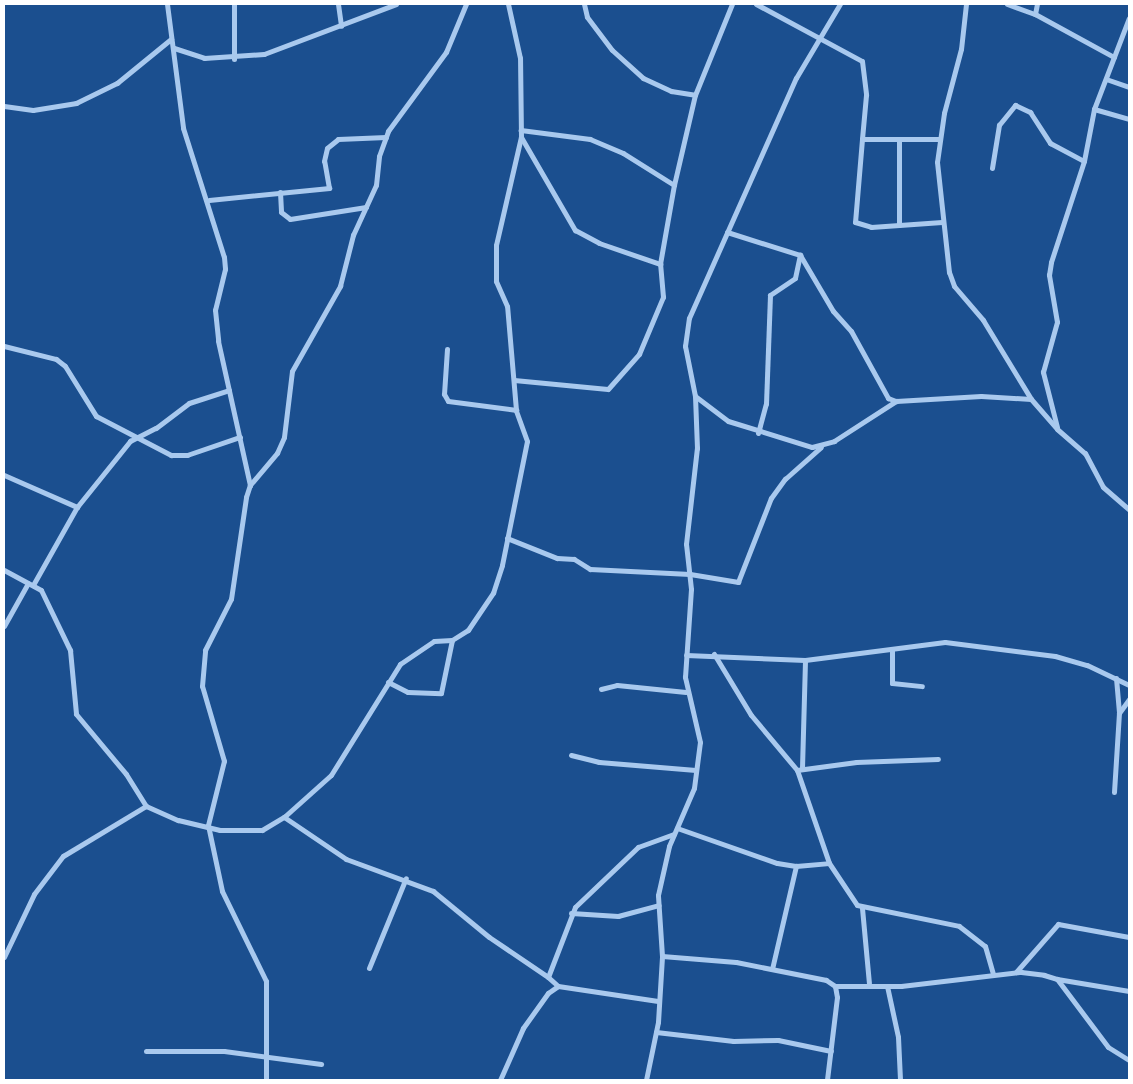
<!DOCTYPE html>
<style>
body{margin:0}
#map{position:relative;width:1133px;height:1084px;overflow:hidden;background:#1b4f8f;font-family:Karla,sans-serif}
div>[style]{position:absolute}
[style*='--x']{left:calc(var(--x)*1px);top:calc(var(--y)*1px);width:calc(var(--w)*1px);rotate:calc(var(--a)*1deg)}
.minor>*{height:5px;margin:-2.5px;padding:0 2.5px;transform-origin:2.5px;border-radius:2.5px;background:#a9c9ee}
span{translate:-50% -50%;white-space:nowrap;text-align:center;line-height:1.15;-webkit-text-stroke:4px #1b4f8f;paint-order:stroke}
.frame{position:absolute;inset:0;border:5px solid #fff;pointer-events:none}
</style>
<div id="map">
<div class="minor">
<div style="--x:167;--y:4;--w:125;--a:82.6"></div>
<div style="--x:183;--y:128;--w:135;--a:72.4"></div>
<div style="--x:224;--y:257;--w:12;--a:85"></div>
<div style="--x:225;--y:269;--w:42;--a:103.7"></div>
<div style="--x:215;--y:310;--w:31;--a:84"></div>
<div style="--x:218;--y:341;--w:148;--a:77.5"></div>
<div style="--x:338;--y:4;--w:22;--a:82"></div>
<div style="--x:584;--y:4;--w:13;--a:77"></div>
<div style="--x:587;--y:17;--w:41;--a:52.9"></div>
<div style="--x:612;--y:50;--w:42;--a:42.1"></div>
<div style="--x:643;--y:78;--w:31;--a:25"></div>
<div style="--x:671;--y:91;--w:24;--a:9"></div>
<div style="--x:756;--y:4;--w:120;--a:28.3"></div>
<div style="--x:862;--y:61;--w:34;--a:83"></div>
<div style="--x:866;--y:95;--w:44;--a:95.2"></div>
<div style="--x:862;--y:139;--w:77;--a:0"></div>
<div style="--x:966;--y:4;--w:45;--a:96.3"></div>
<div style="--x:961;--y:49;--w:66;--a:104.9"></div>
<div style="--x:944;--y:113;--w:49;--a:98.1"></div>
<div style="--x:937;--y:162;--w:111;--a:83.8"></div>
<div style="--x:949;--y:272;--w:15;--a:70"></div>
<div style="--x:954;--y:286;--w:45;--a:49.5"></div>
<div style="--x:983;--y:320;--w:92;--a:58.7"></div>
<div style="--x:1031;--y:399;--w:40;--a:49"></div>
<div style="--x:1057;--y:429;--w:37;--a:41"></div>
<div style="--x:1085;--y:453;--w:38;--a:62"></div>
<div style="--x:1103;--y:487;--w:35;--a:41"></div>
<div style="--x:1007;--y:4;--w:30;--a:20"></div>
<div style="--x:1035;--y:14;--w:90;--a:28.6"></div>
<div style="--x:1035;--y:14;--w:10;--a:-79"></div>
<div style="--x:174;--y:48;--w:32;--a:18"></div>
<div style="--x:204;--y:58;--w:60;--a:-3.8"></div>
<div style="--x:264;--y:54;--w:141;--a:-20.7"></div>
<div style="--x:234;--y:59;--w:55;--a:-90"></div>
<div style="--x:1106;--y:79;--w:24;--a:19"></div>
<div style="--x:4;--y:106;--w:29;--a:8"></div>
<div style="--x:33;--y:110;--w:44;--a:-9.2"></div>
<div style="--x:76;--y:103;--w:46;--a:-26"></div>
<div style="--x:117;--y:83;--w:70;--a:-39.2"></div>
<div style="--x:1094;--y:109;--w:36;--a:16"></div>
<div style="--x:521;--y:137;--w:108;--a:59.9"></div>
<div style="--x:575;--y:230;--w:27;--a:28"></div>
<div style="--x:599;--y:243;--w:65;--a:19"></div>
<div style="--x:862;--y:139;--w:83;--a:94.8"></div>
<div style="--x:855;--y:222;--w:17;--a:17"></div>
<div style="--x:871;--y:227;--w:71;--a:-4"></div>
<div style="--x:992;--y:168;--w:44;--a:-80.8"></div>
<div style="--x:999;--y:125;--w:26;--a:-51"></div>
<div style="--x:1015;--y:105;--w:17;--a:25"></div>
<div style="--x:1030;--y:112;--w:37;--a:57"></div>
<div style="--x:1050;--y:143;--w:38;--a:28"></div>
<div style="--x:674;--y:185;--w:92;--a:-76.9"></div>
<div style="--x:695;--y:95;--w:98;--a:-67.9"></div>
<div style="--x:280;--y:192;--w:20;--a:87"></div>
<div style="--x:281;--y:212;--w:11;--a:38"></div>
<div style="--x:290;--y:219;--w:77;--a:-9"></div>
<div style="--x:209;--y:200;--w:121;--a:-5.7"></div>
<div style="--x:329;--y:188;--w:27;--a:-100"></div>
<div style="--x:324;--y:161;--w:13;--a:-77"></div>
<div style="--x:327;--y:148;--w:14;--a:-39"></div>
<div style="--x:338;--y:139;--w:48;--a:-2.4"></div>
<div style="--x:899;--y:225;--w:85;--a:-90"></div>
<div style="--x:727;--y:232;--w:77;--a:17.5"></div>
<div style="--x:800;--y:255;--w:65;--a:59.5"></div>
<div style="--x:833;--y:311;--w:27;--a:48"></div>
<div style="--x:851;--y:331;--w:77;--a:61.1"></div>
<div style="--x:888;--y:398;--w:9;--a:21"></div>
<div style="--x:896;--y:401;--w:85;--a:-3.4"></div>
<div style="--x:981;--y:396;--w:50;--a:3.4"></div>
<div style="--x:4;--y:346;--w:54;--a:14"></div>
<div style="--x:56;--y:359;--w:11;--a:38"></div>
<div style="--x:65;--y:366;--w:59;--a:58.2"></div>
<div style="--x:96;--y:416;--w:85;--a:27.5"></div>
<div style="--x:171;--y:455;--w:16;--a:0"></div>
<div style="--x:187;--y:455;--w:56;--a:-18.8"></div>
<div style="--x:447;--y:349;--w:45;--a:93.8"></div>
<div style="--x:444;--y:394;--w:8;--a:60"></div>
<div style="--x:448;--y:401;--w:69;--a:7.5"></div>
<div style="--x:514;--y:380;--w:94;--a:5.5"></div>
<div style="--x:608;--y:389;--w:47;--a:-48.5"></div>
<div style="--x:639;--y:354;--w:62;--a:-67.2"></div>
<div style="--x:663;--y:297;--w:33;--a:-95"></div>
<div style="--x:660;--y:264;--w:80;--a:-80"></div>
<div style="--x:674;--y:185;--w:60;--a:-147.9"></div>
<div style="--x:623;--y:153;--w:36;--a:-157"></div>
<div style="--x:590;--y:139;--w:70;--a:-172.6"></div>
<div style="--x:695;--y:396;--w:41;--a:37.1"></div>
<div style="--x:728;--y:421;--w:88;--a:17.2"></div>
<div style="--x:812;--y:447;--w:23;--a:-15"></div>
<div style="--x:834;--y:441;--w:74;--a:-32.8"></div>
<div style="--x:1057;--y:427;--w:57;--a:-104.3"></div>
<div style="--x:1043;--y:372;--w:52;--a:-74.4"></div>
<div style="--x:1057;--y:322;--w:48;--a:-99.7"></div>
<div style="--x:1049;--y:275;--w:13;--a:-81"></div>
<div style="--x:1051;--y:262;--w:106;--a:-71.9"></div>
<div style="--x:1084;--y:161;--w:53;--a:-79.1"></div>
<div style="--x:1094;--y:109;--w:97;--a:-69"></div>
<div style="--x:758;--y:433;--w:30;--a:-75"></div>
<div style="--x:766;--y:404;--w:109;--a:-87.9"></div>
<div style="--x:770;--y:295;--w:30;--a:-34"></div>
<div style="--x:795;--y:278;--w:24;--a:-78"></div>
<div style="--x:4;--y:475;--w:80;--a:23.7"></div>
<div style="--x:507;--y:538;--w:54;--a:21.8"></div>
<div style="--x:557;--y:558;--w:17;--a:3"></div>
<div style="--x:574;--y:559;--w:19;--a:32"></div>
<div style="--x:590;--y:569;--w:100;--a:2.9"></div>
<div style="--x:690;--y:574;--w:49;--a:9.5"></div>
<div style="--x:738;--y:582;--w:90;--a:-68.6"></div>
<div style="--x:771;--y:498;--w:24;--a:-54"></div>
<div style="--x:785;--y:479;--w:48;--a:-41.6"></div>
<div style="--x:4;--y:570;--w:42;--a:28.4"></div>
<div style="--x:41;--y:590;--w:67;--a:64.2"></div>
<div style="--x:70;--y:650;--w:64;--a:84.6"></div>
<div style="--x:76;--y:714;--w:78;--a:50.2"></div>
<div style="--x:126;--y:774;--w:38;--a:58"></div>
<div style="--x:146;--y:806;--w:35;--a:24"></div>
<div style="--x:178;--y:820;--w:43;--a:13.4"></div>
<div style="--x:220;--y:830;--w:42;--a:0"></div>
<div style="--x:262;--y:830;--w:26;--a:-31"></div>
<div style="--x:284;--y:817;--w:63;--a:-41.8"></div>
<div style="--x:331;--y:775;--w:131;--a:-58.1"></div>
<div style="--x:400;--y:664;--w:41;--a:-34.1"></div>
<div style="--x:434;--y:641;--w:18;--a:-3"></div>
<div style="--x:452;--y:640;--w:19;--a:-32"></div>
<div style="--x:468;--y:630;--w:45;--a:-56"></div>
<div style="--x:493;--y:593;--w:29;--a:-72"></div>
<div style="--x:502;--y:565;--w:126;--a:-78.6"></div>
<div style="--x:527;--y:441;--w:33;--a:-110"></div>
<div style="--x:516;--y:410;--w:104;--a:-94.9"></div>
<div style="--x:507;--y:306;--w:27;--a:-114"></div>
<div style="--x:496;--y:281;--w:36;--a:-90"></div>
<div style="--x:496;--y:245;--w:111;--a:-77"></div>
<div style="--x:521;--y:137;--w:79;--a:-90.7"></div>
<div style="--x:520;--y:58;--w:55;--a:-102.5"></div>
<div style="--x:33;--y:585;--w:90;--a:-60.6"></div>
<div style="--x:77;--y:507;--w:85;--a:-51.2"></div>
<div style="--x:130;--y:441;--w:29;--a:-27"></div>
<div style="--x:156;--y:428;--w:41;--a:-37.1"></div>
<div style="--x:189;--y:403;--w:42;--a:-18"></div>
<div style="--x:4;--y:626;--w:49;--a:-60.8"></div>
<div style="--x:892;--y:650;--w:33;--a:90"></div>
<div style="--x:892;--y:683;--w:30;--a:6"></div>
<div style="--x:714;--y:654;--w:71;--a:58.8"></div>
<div style="--x:751;--y:715;--w:72;--a:50.1"></div>
<div style="--x:797;--y:770;--w:98;--a:71"></div>
<div style="--x:829;--y:863;--w:50;--a:56.3"></div>
<div style="--x:857;--y:905;--w:104;--a:11.6"></div>
<div style="--x:959;--y:926;--w:33;--a:38"></div>
<div style="--x:985;--y:946;--w:29;--a:74"></div>
<div style="--x:686;--y:655;--w:119;--a:2.4"></div>
<div style="--x:805;--y:660;--w:141;--a:-7.3"></div>
<div style="--x:945;--y:642;--w:111;--a:7.3"></div>
<div style="--x:1055;--y:656;--w:33;--a:16"></div>
<div style="--x:1087;--y:665;--w:47;--a:25.5"></div>
<div style="--x:1116;--y:678;--w:34;--a:85"></div>
<div style="--x:388;--y:682;--w:22;--a:27"></div>
<div style="--x:408;--y:692;--w:33;--a:2"></div>
<div style="--x:441;--y:693;--w:54;--a:-78.3"></div>
<div style="--x:601;--y:689;--w:16;--a:-14"></div>
<div style="--x:617;--y:685;--w:69;--a:5.8"></div>
<div style="--x:571;--y:755;--w:29;--a:14"></div>
<div style="--x:599;--y:762;--w:97;--a:4.7"></div>
<div style="--x:802;--y:768;--w:108;--a:-88.4"></div>
<div style="--x:797;--y:770;--w:60;--a:-7.7"></div>
<div style="--x:856;--y:762;--w:82;--a:-2.1"></div>
<div style="--x:1114;--y:792;--w:79;--a:-86.4"></div>
<div style="--x:1119;--y:713;--w:17;--a:-54"></div>
<div style="--x:284;--y:817;--w:75;--a:34.1"></div>
<div style="--x:346;--y:859;--w:93;--a:20.2"></div>
<div style="--x:433;--y:891;--w:72;--a:39.4"></div>
<div style="--x:489;--y:937;--w:71;--a:34.1"></div>
<div style="--x:677;--y:828;--w:106;--a:19.3"></div>
<div style="--x:777;--y:863;--w:19;--a:9"></div>
<div style="--x:796;--y:866;--w:33;--a:-5"></div>
<div style="--x:862;--y:908;--w:75;--a:84.7"></div>
<div style="--x:571;--y:913;--w:47;--a:3.7"></div>
<div style="--x:618;--y:916;--w:42;--a:-15"></div>
<div style="--x:662;--y:956;--w:74;--a:4.6"></div>
<div style="--x:736;--y:962;--w:92;--a:11.3"></div>
<div style="--x:826;--y:980;--w:11;--a:34"></div>
<div style="--x:835;--y:986;--w:11;--a:80"></div>
<div style="--x:837;--y:997;--w:84;--a:96.9"></div>
<div style="--x:4;--y:957;--w:70;--a:-64.5"></div>
<div style="--x:34;--y:894;--w:48;--a:-52.7"></div>
<div style="--x:63;--y:856;--w:97;--a:-31.1"></div>
<div style="--x:369;--y:968;--w:97;--a:-67.7"></div>
<div style="--x:772;--y:969;--w:106;--a:-76.9"></div>
<div style="--x:1016;--y:972;--w:64;--a:-48.8"></div>
<div style="--x:1058;--y:924;--w:72;--a:10.4"></div>
<div style="--x:1057;--y:979;--w:73;--a:9.5"></div>
<div style="--x:558;--y:986;--w:13;--a:-138"></div>
<div style="--x:548;--y:977;--w:75;--a:-68.9"></div>
<div style="--x:575;--y:907;--w:87;--a:-43.6"></div>
<div style="--x:638;--y:847;--w:38;--a:-20"></div>
<div style="--x:835;--y:986;--w:66;--a:0"></div>
<div style="--x:901;--y:986;--w:121;--a:-6.7"></div>
<div style="--x:1021;--y:972;--w:23;--a:7"></div>
<div style="--x:1044;--y:975;--w:14;--a:17"></div>
<div style="--x:1057;--y:979;--w:85;--a:53.1"></div>
<div style="--x:1108;--y:1047;--w:25;--a:32"></div>
<div style="--x:887;--y:986;--w:52;--a:77.8"></div>
<div style="--x:898;--y:1037;--w:43;--a:87.3"></div>
<div style="--x:656;--y:1032;--w:78;--a:6.7"></div>
<div style="--x:733;--y:1041;--w:45;--a:-1.3"></div>
<div style="--x:778;--y:1040;--w:54;--a:11.7"></div>
<div style="--x:146;--y:1051;--w:78;--a:0"></div>
<div style="--x:224;--y:1051;--w:98;--a:7.6"></div>
<div style="--x:266;--y:1080;--w:99;--a:-90"></div>
<div style="--x:266;--y:981;--w:100;--a:-116.1"></div>
<div style="--x:222;--y:891;--w:67;--a:-102"></div>
<div style="--x:208;--y:825;--w:66;--a:-76"></div>
<div style="--x:224;--y:761;--w:78;--a:-106.3"></div>
<div style="--x:202;--y:686;--w:36;--a:-85"></div>
<div style="--x:205;--y:650;--w:57;--a:-63"></div>
<div style="--x:231;--y:599;--w:103;--a:-81.6"></div>
<div style="--x:246;--y:497;--w:13;--a:-72"></div>
<div style="--x:250;--y:485;--w:42;--a:-49.8"></div>
<div style="--x:277;--y:453;--w:17;--a:-66"></div>
<div style="--x:284;--y:437;--w:66;--a:-83.1"></div>
<div style="--x:292;--y:371;--w:98;--a:-60.5"></div>
<div style="--x:340;--y:286;--w:53;--a:-75.7"></div>
<div style="--x:353;--y:235;--w:55;--a:-65.3"></div>
<div style="--x:376;--y:185;--w:29;--a:-84"></div>
<div style="--x:379;--y:156;--w:27;--a:-70"></div>
<div style="--x:388;--y:131;--w:98;--a:-53.7"></div>
<div style="--x:446;--y:52;--w:52;--a:-67.4"></div>
<div style="--x:500;--y:1080;--w:57;--a:-66.1"></div>
<div style="--x:523;--y:1028;--w:43;--a:-54.5"></div>
<div style="--x:548;--y:993;--w:12;--a:-35"></div>
<div style="--x:558;--y:986;--w:101;--a:8.5"></div>
<div style="--x:646;--y:1080;--w:59;--a:-78.3"></div>
<div style="--x:658;--y:1022;--w:66;--a:-86.5"></div>
<div style="--x:662;--y:956;--w:61;--a:-93.8"></div>
<div style="--x:658;--y:895;--w:50;--a:-77.3"></div>
<div style="--x:669;--y:846;--w:63;--a:-66.7"></div>
<div style="--x:694;--y:788;--w:46;--a:-82.6"></div>
<div style="--x:700;--y:742;--w:67;--a:-103"></div>
<div style="--x:685;--y:677;--w:88;--a:-86.1"></div>
<div style="--x:691;--y:589;--w:45;--a:-96.3"></div>
<div style="--x:686;--y:544;--w:97;--a:-83.5"></div>
<div style="--x:697;--y:448;--w:52;--a:-92.2"></div>
<div style="--x:695;--y:396;--w:51;--a:-101.3"></div>
<div style="--x:685;--y:346;--w:28;--a:-82"></div>
<div style="--x:689;--y:318;--w:263;--a:-66"></div>
<div style="--x:796;--y:78;--w:86;--a:-59.3"></div>
</div>
<div class="frame"></div>
</div>
